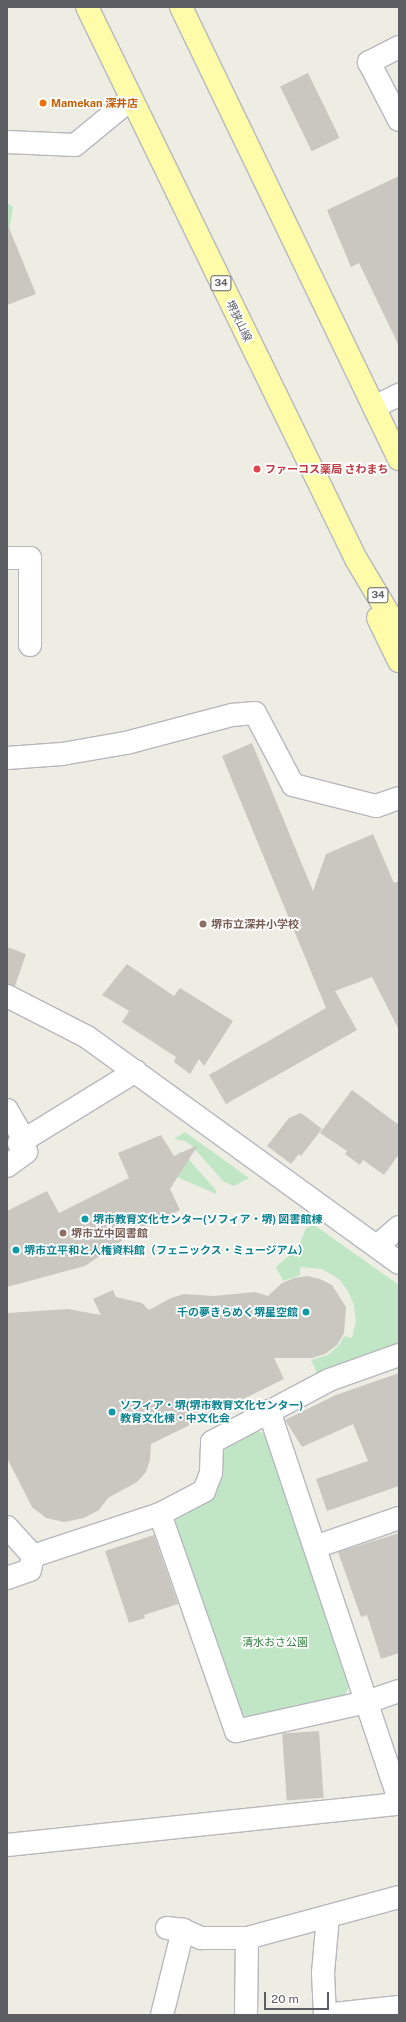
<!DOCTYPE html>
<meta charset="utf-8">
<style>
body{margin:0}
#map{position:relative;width:406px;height:2022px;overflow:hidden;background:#eeede4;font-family:"Public Sans","Noto Sans JP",sans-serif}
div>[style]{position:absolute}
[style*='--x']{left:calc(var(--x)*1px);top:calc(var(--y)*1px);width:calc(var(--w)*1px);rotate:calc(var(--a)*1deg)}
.green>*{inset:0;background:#c0e6c5}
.building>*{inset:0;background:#cac7c1;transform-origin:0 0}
.roads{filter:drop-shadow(1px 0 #b6b8be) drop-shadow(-1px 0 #b6b8be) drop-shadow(0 1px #b6b8be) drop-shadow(0 -1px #b6b8be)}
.minor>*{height:22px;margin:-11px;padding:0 11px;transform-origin:11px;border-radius:11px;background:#fff}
.major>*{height:22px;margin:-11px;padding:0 11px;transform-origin:11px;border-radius:11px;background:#fefba9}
.dots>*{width:11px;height:11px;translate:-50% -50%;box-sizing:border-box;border:2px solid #fff;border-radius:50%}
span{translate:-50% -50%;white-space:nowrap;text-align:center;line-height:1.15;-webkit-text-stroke:3.5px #fff;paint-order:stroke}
.shield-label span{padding:1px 3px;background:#fff;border:1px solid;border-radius:3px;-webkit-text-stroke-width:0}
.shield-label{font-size:10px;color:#5c5e64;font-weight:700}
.food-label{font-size:11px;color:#c56008;font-weight:700}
.left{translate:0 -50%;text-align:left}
.street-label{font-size:11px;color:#5c5e64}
.health-label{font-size:11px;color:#be3a42;font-weight:700}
.education-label{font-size:11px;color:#785e54;font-weight:700}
.culture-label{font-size:11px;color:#0d838f;font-weight:700}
.right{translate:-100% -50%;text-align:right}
.park-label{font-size:11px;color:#358241}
.frame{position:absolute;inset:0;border:8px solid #5c5e64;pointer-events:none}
.scale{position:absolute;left:264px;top:1992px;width:65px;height:18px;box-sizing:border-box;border:2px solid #5c5e64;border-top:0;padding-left:5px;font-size:12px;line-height:14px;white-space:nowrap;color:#5c5e64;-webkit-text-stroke:3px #fff;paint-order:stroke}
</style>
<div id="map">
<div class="green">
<div style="clip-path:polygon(7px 203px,13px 207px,9px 231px,7px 231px)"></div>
<div style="clip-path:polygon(185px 1132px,249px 1178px,234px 1186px,224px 1182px,193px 1147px,185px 1141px,174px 1139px)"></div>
<div style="clip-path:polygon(182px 1152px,216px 1190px,216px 1194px,177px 1177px,180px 1153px,172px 1154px)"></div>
<div style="clip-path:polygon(314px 1225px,399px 1285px,399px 1344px,385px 1353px,317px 1373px,311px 1360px,328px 1355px,339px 1345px,344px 1336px,352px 1338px,356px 1321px,354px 1305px,348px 1291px,339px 1279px,322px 1269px,300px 1267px,300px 1275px,283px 1281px,276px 1267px,298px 1248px,306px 1228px)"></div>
<div style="clip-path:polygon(255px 1430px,264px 1434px,350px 1685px,345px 1695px,248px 1717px,240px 1713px,175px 1522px,220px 1450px)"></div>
</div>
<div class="building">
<div style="left:308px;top:73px;width:72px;height:31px;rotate:64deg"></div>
<div style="clip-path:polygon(399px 176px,399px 346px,359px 263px,351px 267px,327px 210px)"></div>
<div style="clip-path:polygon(7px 223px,36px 294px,7px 305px)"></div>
<div style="clip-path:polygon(252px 743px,313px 891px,326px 854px,373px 834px,394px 883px,399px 881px,399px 1030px,372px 977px,335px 991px,357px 1030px,226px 1104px,209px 1075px,326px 1008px,222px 756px)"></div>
<div style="clip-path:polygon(7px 947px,26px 954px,15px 986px,7px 984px)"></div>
<div style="clip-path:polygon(127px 964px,174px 996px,180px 988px,233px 1021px,204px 1066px,199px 1059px,190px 1074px,174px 1062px,176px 1057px,122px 1022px,129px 1011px,102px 995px)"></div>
<div style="clip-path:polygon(352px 1090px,399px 1125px,399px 1154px,384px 1175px,363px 1160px,360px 1165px,345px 1154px,347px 1151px,320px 1133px)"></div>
<div style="clip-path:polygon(301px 1113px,322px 1129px,301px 1156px,299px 1154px,291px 1164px,267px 1146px,289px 1118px)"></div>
<div style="clip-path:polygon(161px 1135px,174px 1156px,198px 1145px,170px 1189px,180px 1210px,143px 1229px,138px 1224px,123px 1240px,85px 1266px,7px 1287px,7px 1211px,47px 1191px,59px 1213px,129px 1178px,118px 1153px)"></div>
<div style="clip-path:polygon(307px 1276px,320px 1279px,332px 1285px,346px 1307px,344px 1333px,337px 1345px,325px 1354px,312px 1358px,274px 1358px,284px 1379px,151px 1444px,150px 1460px,146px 1472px,137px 1482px,108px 1498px,99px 1510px,84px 1518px,64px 1522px,46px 1518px,32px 1507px,7px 1458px,7px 1313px,68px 1309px,101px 1315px,93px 1299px,113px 1290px,116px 1297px,142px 1303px,149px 1310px,171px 1298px,184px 1294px,214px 1296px,255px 1292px,268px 1296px,282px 1283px,294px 1278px)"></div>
<div style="clip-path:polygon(399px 1373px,399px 1486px,327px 1511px,316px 1479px,368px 1461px,353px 1424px,302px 1447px,285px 1420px,336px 1395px)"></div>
<div style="clip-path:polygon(399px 1533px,399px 1653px,381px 1659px,367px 1615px,361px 1617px,338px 1552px)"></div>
<div style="clip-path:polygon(154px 1535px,178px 1604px,144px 1615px,145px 1618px,129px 1623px,105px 1551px)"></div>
<div style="left:319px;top:1731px;width:67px;height:37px;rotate:86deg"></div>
</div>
<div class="roads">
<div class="minor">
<div style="--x:399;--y:47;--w:34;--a:153"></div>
<div style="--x:369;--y:62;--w:65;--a:62.7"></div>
<div style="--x:7;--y:142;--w:68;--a:2.5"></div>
<div style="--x:75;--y:145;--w:72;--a:-39.4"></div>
<div style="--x:374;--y:407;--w:28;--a:-26"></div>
<div style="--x:7;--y:558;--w:23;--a:0"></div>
<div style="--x:30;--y:558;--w:87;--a:90"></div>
<div style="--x:7;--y:758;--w:55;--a:-4.2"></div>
<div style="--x:62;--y:754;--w:65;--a:-9.8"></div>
<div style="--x:126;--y:743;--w:110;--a:-14.8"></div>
<div style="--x:232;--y:715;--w:23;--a:-5"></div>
<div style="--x:255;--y:713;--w:81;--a:62.2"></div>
<div style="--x:293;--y:785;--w:86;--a:14.2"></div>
<div style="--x:376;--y:806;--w:24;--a:-19"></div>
<div style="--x:7;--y:996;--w:90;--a:27.1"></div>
<div style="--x:87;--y:1037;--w:385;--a:35.9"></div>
<div style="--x:7;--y:1110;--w:34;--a:60"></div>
<div style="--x:7;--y:1166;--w:24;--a:-36"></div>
<div style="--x:26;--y:1152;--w:11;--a:-128"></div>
<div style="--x:19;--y:1143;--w:137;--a:-31.6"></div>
<div style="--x:377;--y:1246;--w:29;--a:-41"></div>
<div style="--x:269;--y:1411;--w:409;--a:71.5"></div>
<div style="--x:160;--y:1514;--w:230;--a:70.7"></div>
<div style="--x:236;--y:1731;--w:134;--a:-12.5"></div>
<div style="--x:367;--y:1702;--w:34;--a:-19"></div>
<div style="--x:7;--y:1527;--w:39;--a:48"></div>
<div style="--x:33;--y:1556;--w:134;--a:-18.3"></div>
<div style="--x:160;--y:1514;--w:50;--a:-27.6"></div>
<div style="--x:204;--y:1491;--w:19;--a:-69"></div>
<div style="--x:211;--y:1473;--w:31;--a:-88"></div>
<div style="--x:212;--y:1442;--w:132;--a:-27.9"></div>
<div style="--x:329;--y:1380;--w:74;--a:-19.7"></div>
<div style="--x:315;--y:1547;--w:89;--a:-19"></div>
<div style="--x:7;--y:1578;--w:24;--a:-19"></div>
<div style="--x:30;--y:1570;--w:14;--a:-78"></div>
<div style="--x:7;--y:1845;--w:394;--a:-6"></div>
<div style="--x:167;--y:1928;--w:16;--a:7"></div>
<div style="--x:183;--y:1930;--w:20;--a:24"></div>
<div style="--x:201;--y:1938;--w:46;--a:0"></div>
<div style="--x:247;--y:1938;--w:157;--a:-15.1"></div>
<div style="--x:246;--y:2013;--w:75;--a:-89.2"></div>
<div style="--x:162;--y:2015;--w:88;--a:-76.1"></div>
<div style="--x:325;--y:2015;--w:42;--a:-92.7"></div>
<div style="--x:323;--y:1973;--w:57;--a:-85"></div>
<div style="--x:325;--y:2015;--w:74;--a:-6.2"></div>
</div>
<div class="major">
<div style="--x:87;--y:7;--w:614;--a:64.02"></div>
<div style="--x:356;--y:559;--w:84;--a:59.2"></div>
<div style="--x:181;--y:7;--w:502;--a:64.25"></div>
<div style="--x:378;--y:618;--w:48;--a:64"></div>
</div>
</div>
<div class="dots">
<div style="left:43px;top:103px;background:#e8710a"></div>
<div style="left:257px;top:469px;background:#e0444e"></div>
<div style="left:203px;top:924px;background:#8d6e63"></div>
<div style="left:85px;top:1219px;background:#0f9aa8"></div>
<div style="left:63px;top:1233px;background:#8d6e63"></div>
<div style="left:16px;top:1250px;background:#0f9aa8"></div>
<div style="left:306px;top:1312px;background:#0f9aa8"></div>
<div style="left:112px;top:1412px;background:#0f9aa8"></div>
</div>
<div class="shield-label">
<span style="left:221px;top:283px">34</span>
<span style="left:378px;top:595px">34</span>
</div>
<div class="food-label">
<span class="left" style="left:51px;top:103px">Mamekan 深井店</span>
</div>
<div class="street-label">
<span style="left:239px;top:321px;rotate:64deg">堺狭山線</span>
</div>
<div class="health-label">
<span class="left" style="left:265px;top:469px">ファーコス薬局 さわまち</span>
</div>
<div class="education-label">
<span class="left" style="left:211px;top:924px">堺市立深井小学校</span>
<span class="left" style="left:71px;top:1233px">堺市立中図書館</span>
</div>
<div class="culture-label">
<span class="left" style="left:93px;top:1219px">堺市教育文化センター(ソフィア・堺) 図書館棟</span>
<span class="left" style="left:24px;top:1250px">堺市立平和と人権資料館（フェニックス・ミュージアム）</span>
<span class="right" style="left:298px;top:1312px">千の夢きらめく堺星空館</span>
<span class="left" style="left:120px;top:1412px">ソフィア・堺(堺市教育文化センター)<br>教育文化棟・中文化会</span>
</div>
<div class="park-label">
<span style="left:275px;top:1642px">清水おさ公園</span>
</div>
<div class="frame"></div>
<div class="scale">20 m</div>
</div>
